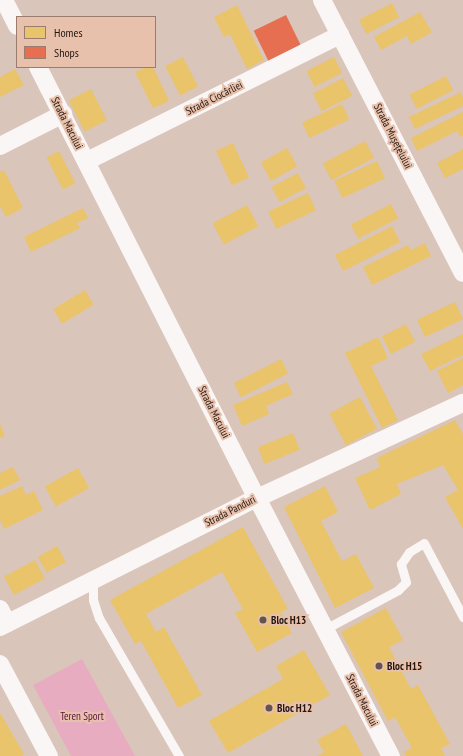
<!DOCTYPE html>
<meta charset="utf-8">
<style>
body{margin:0}
#map{position:relative;width:463px;height:756px;overflow:hidden;background:#dac5ba;font-family:"PT Sans Narrow",sans-serif}
div>[style]{position:absolute}
[style*='--x']{left:calc(var(--x)*1px);top:calc(var(--y)*1px);width:calc(var(--w)*1px);rotate:calc(var(--a)*1deg)}
.green>*{inset:0;background:#e8acc0}
.homes>*{inset:0;background:#e9c46a;transform-origin:0 0}
.shops>*{inset:0;background:#e76f51;transform-origin:0 0}
.service>*{height:9px;margin:-4.5px;padding:0 4.5px;transform-origin:4.5px;border-radius:4.5px;background:#f9f6f5}
.minor>*{height:18px;margin:-9px;padding:0 9px;transform-origin:9px;border-radius:9px;background:#f9f6f5}
.dots>*{width:11px;height:11px;translate:-50% -50%;box-sizing:border-box;border:2px solid #e8c1ac;border-radius:50%}
span{translate:-50% -50%;white-space:nowrap;text-align:center;line-height:1.15;-webkit-text-stroke:4px #e8c1ac;paint-order:stroke}
.street-label{font-size:11px;color:#251710}
.poi-label{font-size:11px;color:#251710;font-weight:700}
.left{translate:0 -50%;text-align:left}
.park-label{font-size:11px;color:#5a123c}
.legend{position:absolute;left:16px;top:16px;width:140px;height:52px;box-sizing:border-box;background:#e8c1ac;border:1px solid #9a7d6e;margin:0;padding:5px 7px;list-style:none;font-size:12px;color:#251710}
.legend li{display:flex;align-items:center;gap:8px;height:20px}
.legend b{width:20px;border:1px solid #9a7d6e}
</style>
<div id="map">
<div class="green">
<div style="clip-path:polygon(82px 659px,135px 756px,71px 756px,33px 685px)"></div>
</div>
<div class="homes">
<div style="left:392px;top:3px;width:16px;height:37px;rotate:63deg"></div>
<div style="clip-path:polygon(237px 5px,264px 60px,247px 69px,230px 34px,224px 37px,214px 17px)"></div>
<div style="clip-path:polygon(420px 12px,432px 32px,411px 44px,407px 36px,381px 50px,374px 37px)"></div>
<div style="left:183px;top:57px;width:33px;height:20px;rotate:63deg"></div>
<div style="left:334px;top:57px;width:18px;height:31px;rotate:63deg"></div>
<div style="clip-path:polygon(146px 67px,153px 67px,169px 101px,153px 108px,135px 72px)"></div>
<div style="clip-path:polygon(15px 69px,24px 85px,0 97px,0 77px)"></div>
<div style="left:446px;top:76px;width:16px;height:41px;rotate:63deg"></div>
<div style="left:343px;top:78px;width:20px;height:34px;rotate:63deg"></div>
<div style="left:91px;top:89px;width:35px;height:25px;rotate:63deg"></div>
<div style="clip-path:polygon(461px 92px,463px 97px,463px 106px,415px 129px,409px 117px)"></div>
<div style="left:342px;top:104px;width:17px;height:44px;rotate:65deg"></div>
<div style="clip-path:polygon(463px 112px,463px 135px,460px 137px,457px 131px,417px 151px,411px 138px)"></div>
<div style="left:365px;top:141px;width:19px;height:48px;rotate:62deg"></div>
<div style="left:233px;top:143px;width:38px;height:19px;rotate:65deg"></div>
<div style="left:287px;top:148px;width:21px;height:30px;rotate:61deg"></div>
<div style="clip-path:polygon(463px 149px,463px 169px,445px 178px,437px 163px)"></div>
<div style="left:59px;top:151px;width:36px;height:14px;rotate:63deg"></div>
<div style="left:377px;top:161px;width:19px;height:47px;rotate:65deg"></div>
<div style="clip-path:polygon(4px 170px,23px 208px,6px 217px,0 206px,0 172px)"></div>
<div style="left:298px;top:173px;width:17px;height:30px;rotate:62deg"></div>
<div style="left:308px;top:193px;width:19px;height:44px;rotate:65deg"></div>
<div style="left:391px;top:204px;width:16px;height:45px;rotate:63deg"></div>
<div style="left:247px;top:205px;width:24px;height:39px;rotate:62deg"></div>
<div style="clip-path:polygon(83px 208px,88px 218px,77px 223px,80px 228px,31px 252px,24px 237px)"></div>
<div style="left:392px;top:226px;width:18px;height:64px;rotate:63deg"></div>
<div style="clip-path:polygon(425px 243px,431px 256px,372px 285px,363px 267px,408px 245px,411px 250px)"></div>
<div style="left:85px;top:290px;width:17px;height:37px;rotate:59deg"></div>
<div style="left:455px;top:302px;width:19px;height:42px;rotate:65deg"></div>
<div style="left:406px;top:324px;width:20px;height:27px;rotate:63deg"></div>
<div style="clip-path:polygon(463px 334px,463px 355px,430px 371px,421px 354px)"></div>
<div style="clip-path:polygon(378px 337px,388px 358px,371px 366px,398px 420px,382px 428px,345px 353px)"></div>
<div style="clip-path:polygon(463px 358px,463px 385px,448px 393px,437px 371px)"></div>
<div style="left:281px;top:359px;width:16px;height:53px;rotate:63deg"></div>
<div style="clip-path:polygon(287px 382px,293px 394px,266px 406px,269px 414px,242px 426px,233px 405px)"></div>
<div style="left:360px;top:397px;width:36px;height:35px;rotate:62deg"></div>
<div style="clip-path:polygon(455px 420px,463px 434px,463px 529px,445px 497px,458px 490px,443px 465px,397px 484px,401px 494px,370px 510px,355px 478px,380px 467px,377px 458px)"></div>
<div style="clip-path:polygon(0 424px,5px 436px,0 438px)"></div>
<div style="left:293px;top:433px;width:18px;height:38px;rotate:68deg"></div>
<div style="clip-path:polygon(13px 467px,20px 480px,0 490px,0 473px)"></div>
<div style="left:78px;top:468px;width:23px;height:38px;rotate:61deg"></div>
<div style="clip-path:polygon(22px 486px,26px 495px,34px 491px,43px 510px,4px 529px,0 520px,0 496px)"></div>
<div style="clip-path:polygon(325px 486px,338px 512px,321px 521px,342px 561px,356px 554px,374px 588px,335px 608px,284px 507px)"></div>
<div style="clip-path:polygon(243px 527px,288px 609px,281px 612px,292px 633px,257px 652px,235px 613px,243px 609px,222px 572px,146px 614px,156px 632px,164px 627px,202px 695px,178px 708px,141px 641px,135px 644px,110px 600px)"></div>
<div style="left:57px;top:546px;width:18px;height:22px;rotate:61deg"></div>
<div style="left:35px;top:560px;width:21px;height:35px;rotate:62deg"></div>
<div style="clip-path:polygon(386px 608px,403px 640px,389px 647px,411px 689px,418px 685px,450px 744px,441px 748px,445px 756px,406px 756px,404px 752px,412px 748px,395px 717px,388px 721px,341px 632px)"></div>
<div style="clip-path:polygon(304px 650px,330px 695px,228px 753px,209px 721px,283px 679px,276px 666px)"></div>
<div style="clip-path:polygon(0 713px,24px 754px,21px 756px,0 756px)"></div>
<div style="clip-path:polygon(346px 724px,363px 756px,317px 756px,324px 752px,317px 740px)"></div>
</div>
<div class="shops">
<div style="left:286px;top:15px;width:34px;height:36px;rotate:64deg"></div>
</div>
<div class="service">
<div style="--x:93;--y:580;--w:20;--a:90"></div>
<div style="--x:93;--y:600;--w:19;--a:72"></div>
<div style="--x:99;--y:618;--w:160;--a:59.9"></div>
<div style="--x:325;--y:629;--w:83;--a:-28.1"></div>
<div style="--x:398;--y:590;--w:11;--a:-45"></div>
<div style="--x:406;--y:582;--w:19;--a:-106"></div>
<div style="--x:401;--y:564;--w:14;--a:-56"></div>
<div style="--x:409;--y:552;--w:17;--a:-31"></div>
<div style="--x:424;--y:543;--w:84;--a:62.2"></div>
</div>
<div class="minor">
<div style="--x:4;--y:0;--w:29;--a:63"></div>
<div style="--x:322;--y:0;--w:307;--a:62.7"></div>
<div style="--x:38;--y:67;--w:483;--a:63.1"></div>
<div style="--x:257;--y:498;--w:291;--a:62.6"></div>
<div style="--x:0;--y:146;--w:71;--a:-26.9"></div>
<div style="--x:87;--y:161;--w:283;--a:-26.5"></div>
<div style="--x:0;--y:609;--w:16;--a:63"></div>
<div style="--x:0;--y:627;--w:288;--a:-26.7"></div>
<div style="--x:257;--y:498;--w:227;--a:-24.8"></div>
<div style="--x:0;--y:664;--w:104;--a:62"></div>
</div>
<div class="dots">
<div style="left:263px;top:620px;background:#64544c"></div>
<div style="left:379px;top:666px;background:#64544c"></div>
<div style="left:269px;top:708px;background:#64544c"></div>
</div>
<div class="street-label">
<span style="left:214px;top:98px;rotate:-27deg">Strada Ciocârliei</span>
<span style="left:67px;top:123px;rotate:63deg">Strada Macului</span>
<span style="left:393px;top:136px;rotate:63deg">Strada Mușețelului</span>
<span style="left:214px;top:412px;rotate:63deg">Strada Macului</span>
<span style="left:230px;top:511px;rotate:-27deg">Strada Panduri</span>
<span style="left:362px;top:700px;rotate:63deg">Strada Macului</span>
</div>
<div class="poi-label">
<span class="left" style="left:271px;top:620px">Bloc H13</span>
<span class="left" style="left:387px;top:666px">Bloc H15</span>
<span class="left" style="left:277px;top:708px">Bloc H12</span>
</div>
<div class="park-label">
<span style="left:82px;top:716px">Teren Sport</span>
</div>
<ul class="legend">
<li><b style="height:11px;background:#e9c46a"></b>Homes</li>
<li><b style="height:11px;background:#e76f51"></b>Shops</li>
</ul>
</div>
